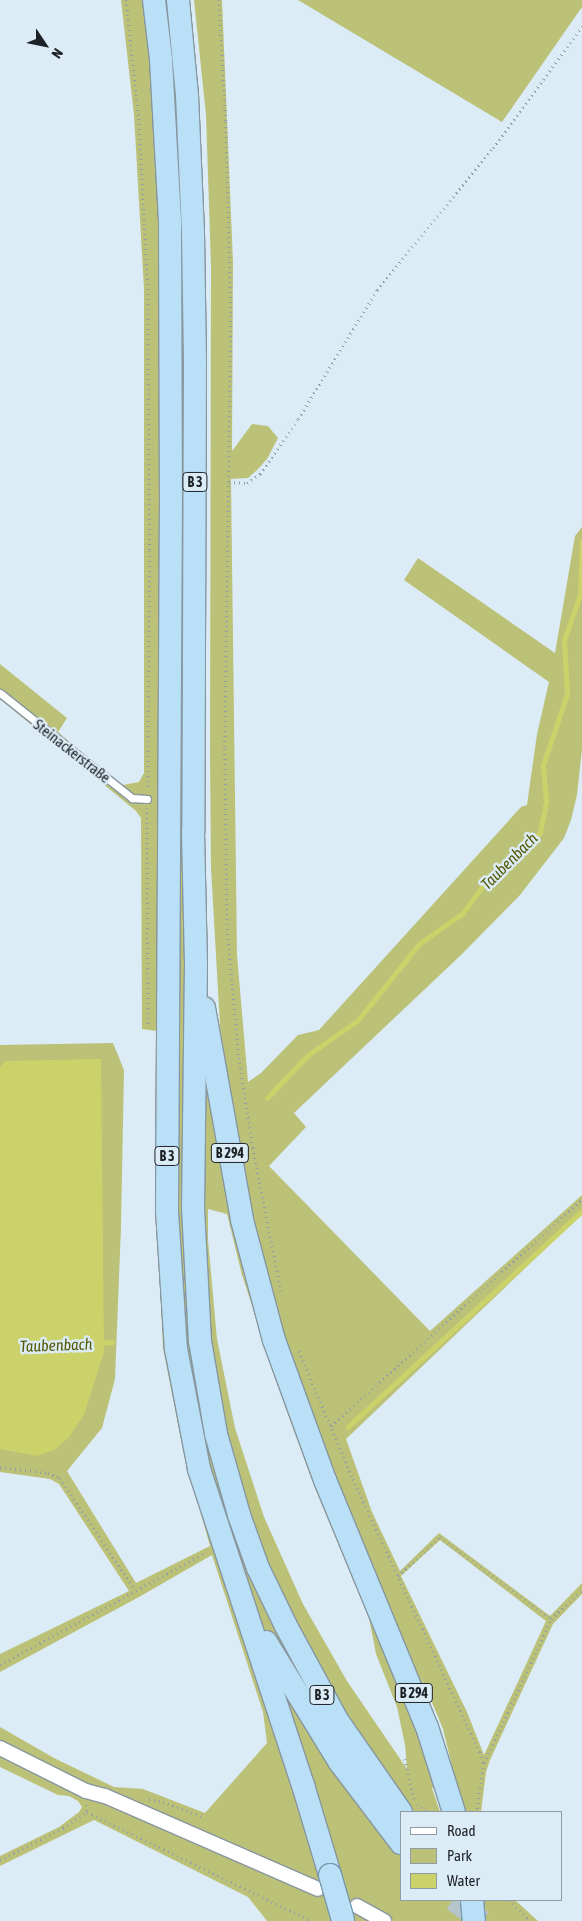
<!DOCTYPE html>
<meta charset="utf-8">
<style>
body{margin:0}
#map{position:relative;width:582px;height:1921px;overflow:hidden;background:#dcecf6;font-family:"Asap Condensed",sans-serif}
div>[style]{position:absolute}
[style*='--x']{left:calc(var(--x)*1px);top:calc(var(--y)*1px);width:calc(var(--w)*1px);rotate:calc(var(--a)*1deg)}
.green>*{inset:0;background:#bcc178}
.water>*{inset:0;background:#ccd26a}
.stream>*{height:4.5px;margin:-2.25px;padding:0 2.25px;transform-origin:2.25px;border-radius:2.25px;background:#ccd26a}
.trunk-tunnel>*{height:22px;margin-top:-11px;transform-origin:0;background:repeating-linear-gradient(90deg,#b6c4cc 0 22px,transparent 0 33px)}
.path>*{height:2.5px;margin-top:-1.25px;transform-origin:0;background:repeating-linear-gradient(90deg,#929ea6 0 1px,transparent 0 5px)}
.roads{filter:drop-shadow(1px 0 #87969f) drop-shadow(-1px 0 #87969f) drop-shadow(0 1px #87969f) drop-shadow(0 -1px #87969f)}
.service>*{height:7px;margin:-3.5px;padding:0 3.5px;transform-origin:3.5px;border-radius:3.5px;background:#fff}
.minor>*{height:14px;margin:-7px;padding:0 7px;transform-origin:7px;border-radius:7px;background:#fff}
.trunk>*{height:22px;margin:-11px;padding:0 11px;transform-origin:11px;border-radius:11px;background:#bae0f7}
.bridges{filter:drop-shadow(1px 0 #7799ad) drop-shadow(-1px 0 #7799ad) drop-shadow(0 1px #7799ad) drop-shadow(0 -1px #7799ad)}
.trunk-bridge>*{height:22px;margin:-11px;padding:0 11px;transform-origin:11px;border-radius:11px;background:#bae0f7}
span{translate:-50% -50%;white-space:nowrap;text-align:center;line-height:1.15;-webkit-text-stroke:5px #dcecf6;paint-order:stroke}
.shield-label span{padding:1px 4px;background:#dcecf6;border:1px solid;border-radius:4px;-webkit-text-stroke-width:0}
.shield-label{font-size:14px;color:#1d2226;font-weight:700}
.street-label{font-size:15px;color:#1d2226}
.water-label{font-size:16px;color:#565806;font-style:italic}
.legend{position:absolute;left:400px;top:1811px;width:162px;height:90px;box-sizing:border-box;background:#dcecf6;border:1px solid #909ba3;margin:0;padding:6px 9px;list-style:none;font-size:15px;color:#1d2226}
.legend li{display:flex;align-items:center;gap:10px;height:25px}
.legend b{width:25px;border:1px solid #909ba3}
.north{position:absolute;left:20px;top:20px;width:50px;height:50px;-webkit-text-stroke:4px #dcecf6;paint-order:stroke;rotate:124deg;font-size:14px;font-weight:700;line-height:20px;text-align:center;color:#1d2226}
.north::after{content:'';display:block;margin:auto;width:18px;height:22px;background:#1d2226;clip-path:polygon(50% 0,100% 100%,50% 72%,0 100%)}
</style>
<div id="map">
<div class="green">
<div style="clip-path:polygon(evenodd,121px 0,173px 0,183px 129px,200px 1046px,221px 1043px,211px 868px,210px 756px,211px 266px,206px 115px,194px 0,222px 0,233px 262px,232px 451px,252px 424px,268px 426px,278px 438px,267px 459px,257px 470px,248px 478px,231px 479px,237px 955px,248px 1082px,261px 1073px,298px 1035px,319px 1030px,521px 807px,527px 805px,537px 734px,549px 682px,404px 580px,418px 558px,555px 653px,575px 536px,582px 527px,582px 749px,577px 795px,571px 820px,564px 838px,520px 895px,462px 954px,294px 1113px,306px 1127px,269px 1166px,430px 1331px,582px 1195px,582px 1214px,346px 1439px,372px 1512px,400px 1571px,439px 1533px,550px 1616px,582px 1583px,582px 1594px,553px 1624px,490px 1760px,486px 1772px,481px 1812px,465px 1812px,456px 1779px,432px 1788px,440px 1812px,401px 1812px,401px 1900px,460px 1900px,463px 1921px,354px 1921px,345px 1885px,316px 1866px,329px 1911px,344px 1921px,267px 1921px,248px 1897px,94px 1820px,0 1866px,0 1856px,59px 1827px,79px 1812px,82px 1807px,78px 1801px,69px 1796px,58px 1795px,0 1767px,0 1727px,54px 1758px,114px 1787px,143px 1789px,205px 1813px,267px 1743px,263px 1712px,212px 1555px,139px 1597px,0 1672px,0 1654px,129px 1591px,59px 1484px,50px 1479px,0 1472px,0 1045px,113px 1043px,124px 1070px,121px 1227px,115px 1379px,102px 1428px,67px 1471px,136px 1583px,210px 1546px,183px 1450px,163px 1348px,158px 1241px,156px 1031px,142px 1029px,141px 818px,136px 811px,0 699px,0 664px,67px 718px,58px 732px,115px 781px,123px 785px,139px 782px,144px 773px,144px 289px,134px 115px,121px 0,208px 1209px,227px 1214px,242px 1275px,286px 1409px,315px 1488px,368px 1613px,376px 1654px,397px 1707px,405px 1745px,407px 1769px,347px 1681px,303px 1604px,264px 1517px,235px 1428px,217px 1339px,208px 1240px,208px 1209px,121px 0,440px 1540px,546px 1621px,484px 1755px,467px 1712px,401px 1576px,440px 1540px,121px 0,421px 1676px,443px 1729px,453px 1770px,421px 1676px)"></div>
<div style="clip-path:polygon(298px 0,582px 0,582px 7px,502px 122px)"></div>
<div style="clip-path:polygon(483px 1900px,515px 1900px,538px 1921px,486px 1921px)"></div>
</div>
<div class="water">
<div style="clip-path:polygon(101px 1059px,104px 1352px,84px 1415px,69px 1437px,56px 1449px,37px 1456px,0 1449px,0 1067px,5px 1061px)"></div>
</div>
<div class="stream">
<div style="--x:267;--y:1098;--w:59;--a:-46.4"></div>
<div style="--x:308;--y:1055;--w:61;--a:-35"></div>
<div style="--x:358;--y:1020;--w:97;--a:-51.2"></div>
<div style="--x:419;--y:944;--w:54;--a:-35.2"></div>
<div style="--x:463;--y:913;--w:37;--a:-54"></div>
<div style="--x:485;--y:883;--w:74;--a:-42.3"></div>
<div style="--x:540;--y:833;--w:33;--a:-79"></div>
<div style="--x:546;--y:801;--w:36;--a:-95"></div>
<div style="--x:543;--y:765;--w:75;--a:-71.3"></div>
<div style="--x:567;--y:694;--w:54;--a:-93.2"></div>
<div style="--x:564;--y:640;--w:48;--a:-70.4"></div>
<div style="--x:580;--y:595;--w:54;--a:-87.9"></div>
<div style="--x:99;--y:1343;--w:13;--a:-4"></div>
<div style="--x:348;--y:1427;--w:318;--a:-42.7"></div>
</div>
<div class="trunk-tunnel">
<div style="--x:453;--y:1900;--w:36;--a:36"></div>
</div>
<div class="path">
<div style="--x:126;--y:0;--w:120;--a:83.8"></div>
<div style="--x:139;--y:119;--w:170;--a:87"></div>
<div style="--x:148;--y:289;--w:262;--a:89.6"></div>
<div style="--x:150;--y:551;--w:239;--a:90.5"></div>
<div style="--x:219;--y:0;--w:122;--a:86.7"></div>
<div style="--x:226;--y:122;--w:194;--a:88.5"></div>
<div style="--x:231;--y:316;--w:433;--a:90.8"></div>
<div style="--x:225;--y:749;--w:175;--a:89.3"></div>
<div style="--x:227;--y:924;--w:135;--a:84.9"></div>
<div style="--x:239;--y:1058;--w:91;--a:81.2"></div>
<div style="--x:253;--y:1148;--w:146;--a:78.9"></div>
<div style="--x:229;--y:482;--w:18;--a:3"></div>
<div style="--x:247;--y:483;--w:16;--a:-35"></div>
<div style="--x:260;--y:474;--w:67;--a:-55.4"></div>
<div style="--x:298;--y:419;--w:151;--a:-58.5"></div>
<div style="--x:377;--y:290;--w:183;--a:-50.8"></div>
<div style="--x:493;--y:148;--w:151;--a:-53.9"></div>
<div style="--x:147;--y:808;--w:219;--a:89.7"></div>
<div style="--x:299;--y:1351;--w:139;--a:67.1"></div>
<div style="--x:353;--y:1479;--w:301;--a:65.1"></div>
<div style="--x:480;--y:1752;--w:12;--a:70"></div>
<div style="--x:484;--y:1763;--w:49;--a:98.1"></div>
<div style="--x:331;--y:1426;--w:338;--a:-42.1"></div>
<div style="--x:0;--y:1467;--w:48;--a:7.1"></div>
<div style="--x:48;--y:1473;--w:13;--a:23"></div>
<div style="--x:60;--y:1478;--w:135;--a:56.2"></div>
<div style="--x:398;--y:1576;--w:57;--a:-42.9"></div>
<div style="--x:440;--y:1537;--w:138;--a:36.5"></div>
<div style="--x:0;--y:1665;--w:235;--a:-28.7"></div>
<div style="--x:405;--y:1759;--w:41;--a:77.3"></div>
<div style="--x:484;--y:1763;--w:159;--a:-65"></div>
<div style="--x:551;--y:1619;--w:42;--a:-43.1"></div>
<div style="--x:149;--y:1799;--w:14;--a:12"></div>
<div style="--x:163;--y:1802;--w:41;--a:19.7"></div>
<div style="--x:417;--y:1804;--w:14;--a:34"></div>
<div style="--x:87;--y:1805;--w:7;--a:90"></div>
<div style="--x:87;--y:1812;--w:249;--a:25.9"></div>
<div style="--x:0;--y:1860;--w:71;--a:-26.9"></div>
<div style="--x:63;--y:1828;--w:29;--a:-34"></div>
<div style="--x:509;--y:1900;--w:30;--a:44"></div>
</div>
<div class="roads">
<div class="service">
<div style="--x:0;--y:693;--w:169;--a:38.5"></div>
<div style="--x:132;--y:798;--w:15;--a:4"></div>
</div>
<div class="minor">
<div style="--x:0;--y:1748;--w:96;--a:26.6"></div>
<div style="--x:86;--y:1791;--w:20;--a:15"></div>
<div style="--x:105;--y:1796;--w:232;--a:23.6"></div>
<div style="--x:357;--y:1906;--w:31;--a:29"></div>
</div>
<div class="trunk">
<div style="--x:154;--y:0;--w:60;--a:83.3"></div>
<div style="--x:161;--y:60;--w:162;--a:86.8"></div>
<div style="--x:170;--y:222;--w:274;--a:89.8"></div>
<div style="--x:171;--y:496;--w:715;--a:90.32"></div>
<div style="--x:167;--y:1211;--w:138;--a:86.3"></div>
<div style="--x:176;--y:1349;--w:122;--a:79.1"></div>
<div style="--x:199;--y:1469;--w:333;--a:71.8"></div>
<div style="--x:303;--y:1785;--w:94;--a:73.3"></div>
<div style="--x:178;--y:0;--w:95;--a:84.6"></div>
<div style="--x:187;--y:95;--w:138;--a:87.5"></div>
<div style="--x:193;--y:233;--w:129;--a:89.1"></div>
<div style="--x:195;--y:362;--w:470;--a:90.2"></div>
<div style="--x:193;--y:832;--w:133;--a:88.7"></div>
<div style="--x:196;--y:965;--w:243;--a:90.7"></div>
<div style="--x:193;--y:1208;--w:133;--a:87"></div>
<div style="--x:200;--y:1341;--w:94;--a:80.2"></div>
<div style="--x:216;--y:1434;--w:84;--a:74.1"></div>
<div style="--x:239;--y:1515;--w:56;--a:70.3"></div>
<div style="--x:258;--y:1568;--w:64;--a:64.2"></div>
<div style="--x:286;--y:1626;--w:107;--a:61.5"></div>
<div style="--x:337;--y:1720;--w:112;--a:55.2"></div>
<div style="--x:204;--y:1008;--w:215;--a:79.8"></div>
<div style="--x:242;--y:1220;--w:124;--a:75.1"></div>
<div style="--x:274;--y:1340;--w:149;--a:70"></div>
<div style="--x:325;--y:1480;--w:267;--a:67.6"></div>
<div style="--x:427;--y:1727;--w:89;--a:72.4"></div>
<div style="--x:266;--y:1642;--w:140;--a:58.5"></div>
<div style="--x:339;--y:1761;--w:103;--a:52.9"></div>
</div>
</div>
<div class="bridges">
<div class="trunk-bridge">
<div style="--x:330;--y:1875;--w:47;--a:73.9"></div>
<div style="--x:472;--y:1900;--w:21;--a:85"></div>
</div>
</div>
<div class="shield-label">
<span style="left:195px;top:482px">B 3</span>
<span style="left:230px;top:1153px">B 294</span>
<span style="left:167px;top:1156px">B 3</span>
<span style="left:414px;top:1693px">B 294</span>
<span style="left:322px;top:1695px">B 3</span>
</div>
<div class="street-label">
<span style="left:72px;top:751px;rotate:38deg">Steinackerstraße</span>
</div>
<div class="water-label">
<span style="left:509px;top:861px;rotate:-45deg">Taubenbach</span>
<span style="left:56px;top:1345px;rotate:-2deg">Taubenbach</span>
</div>
<ul class="legend">
<li><b style="height:6px;background:#fff"></b>Road</li>
<li><b style="height:14px;background:#bcc178"></b>Park</li>
<li><b style="height:14px;background:#ccd26a"></b>Water</li>
</ul>
<div class="north">N</div>
</div>
